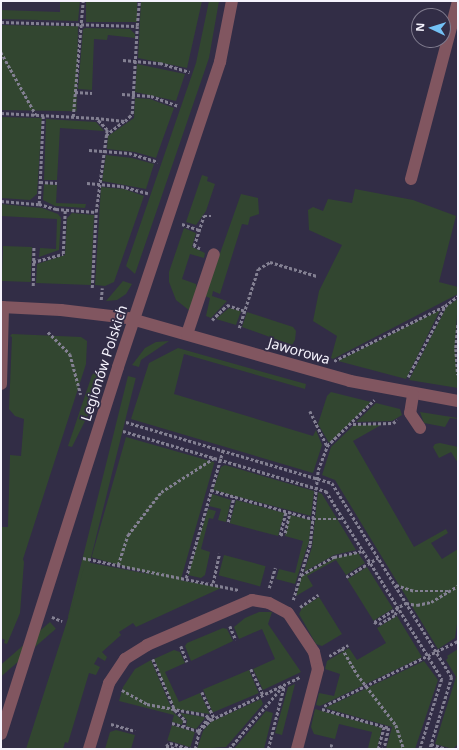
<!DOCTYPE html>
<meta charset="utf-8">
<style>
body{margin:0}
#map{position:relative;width:459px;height:750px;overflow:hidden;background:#322d46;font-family:"Noto Sans",sans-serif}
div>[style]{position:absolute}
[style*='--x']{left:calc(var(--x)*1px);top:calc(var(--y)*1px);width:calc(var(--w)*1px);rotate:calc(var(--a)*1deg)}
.green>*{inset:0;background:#324630;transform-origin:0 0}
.path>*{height:2.5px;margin-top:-1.25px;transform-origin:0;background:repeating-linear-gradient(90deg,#838092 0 3px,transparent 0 5px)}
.minor>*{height:12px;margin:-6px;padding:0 6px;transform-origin:6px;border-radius:6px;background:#815660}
span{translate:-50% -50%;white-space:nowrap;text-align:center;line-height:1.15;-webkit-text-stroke:3.5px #322d46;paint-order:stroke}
.street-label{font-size:14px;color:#f5f3fd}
.frame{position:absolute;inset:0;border:2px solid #f5f3fd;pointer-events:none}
.north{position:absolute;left:411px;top:8px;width:40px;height:40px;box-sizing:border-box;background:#322d46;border:1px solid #807c8f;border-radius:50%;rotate:274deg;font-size:11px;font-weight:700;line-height:16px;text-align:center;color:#f5f3fd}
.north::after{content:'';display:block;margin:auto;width:14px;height:18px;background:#73c1f5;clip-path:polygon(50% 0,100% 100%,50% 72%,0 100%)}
</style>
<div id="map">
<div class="green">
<div style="clip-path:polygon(60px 1px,80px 1px,78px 21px,1px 19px,1px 10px,60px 12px)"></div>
<div style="left:86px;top:1px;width:51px;height:21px"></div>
<div style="clip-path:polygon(141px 1px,202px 1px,187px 68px,138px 58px)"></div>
<div style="clip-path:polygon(209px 1px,219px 1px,209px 58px,135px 274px,126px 266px,196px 63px)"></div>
<div style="left:1px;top:25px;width:77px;height:85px;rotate:1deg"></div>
<div style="clip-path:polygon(86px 28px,130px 29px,135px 34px,135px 38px,108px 35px,107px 40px,94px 39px,92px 90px,78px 89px,83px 29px)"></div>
<div style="clip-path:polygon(137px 64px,185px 74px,176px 101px,135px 92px)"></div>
<div style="clip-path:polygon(135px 98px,150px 99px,174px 108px,156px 158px,135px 152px,107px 149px,108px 136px,134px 118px)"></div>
<div style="clip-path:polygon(1px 117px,42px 118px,37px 194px,30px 200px,1px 198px)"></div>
<div style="clip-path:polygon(46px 119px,96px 122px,104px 131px,60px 128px,57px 180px,44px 180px)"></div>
<div style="clip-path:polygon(106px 155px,132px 158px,154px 164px,146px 189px,102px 181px)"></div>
<div style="clip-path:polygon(202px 175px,208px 177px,207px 181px,215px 184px,206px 211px,196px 225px,186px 222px)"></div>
<div style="clip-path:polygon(44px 184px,57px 185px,56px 203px,86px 204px,85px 208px,55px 206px,43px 200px)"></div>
<div style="clip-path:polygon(101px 187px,124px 189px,144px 196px,114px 282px,105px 286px,95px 285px)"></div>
<div style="clip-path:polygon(355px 189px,413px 200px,456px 216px,439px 282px,458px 287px,458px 294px,333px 359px,331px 358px,337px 336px,313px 321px,319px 291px,342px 245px,309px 230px,308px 210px,313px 207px,323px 211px,328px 199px,352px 203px)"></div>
<div style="clip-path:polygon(241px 194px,258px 198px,259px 214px,250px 217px,248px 225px,242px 224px,220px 294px,213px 291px,212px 296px,227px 301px,211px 318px,206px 316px,210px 298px,205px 296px)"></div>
<div style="clip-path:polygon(1px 204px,42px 208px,58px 214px,61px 218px,59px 250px,39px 257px,40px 248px,56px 249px,57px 219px,1px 216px)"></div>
<div style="clip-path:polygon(72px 213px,94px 215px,91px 285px,36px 283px,37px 264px,65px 255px,67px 218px)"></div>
<div style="clip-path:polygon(184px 228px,196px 233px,192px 247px,205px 253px,204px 258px,190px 254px,182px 279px,196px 284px,197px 289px,190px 311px,176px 300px,169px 282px,169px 272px)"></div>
<div style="left:3px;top:246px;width:29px;height:35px;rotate:2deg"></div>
<div style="clip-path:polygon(123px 281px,132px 284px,126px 294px,117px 300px,106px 301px)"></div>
<div style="clip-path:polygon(458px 299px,455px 347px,458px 388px,409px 380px,447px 306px)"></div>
<div style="clip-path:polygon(229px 308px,241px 311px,236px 325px,216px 319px)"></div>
<div style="clip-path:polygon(440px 310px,406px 379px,338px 361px)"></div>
<div style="clip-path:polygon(247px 312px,293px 327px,296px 331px,295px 340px,292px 345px,242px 327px)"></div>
<div style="clip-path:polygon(12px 334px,81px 337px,87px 341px,86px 364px,23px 559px,24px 562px,20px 613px,7px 644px,4px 643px,5px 640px,1px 638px,1px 527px,8px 527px,10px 455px,21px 456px,24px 419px,15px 416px,9px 409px,12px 337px,10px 336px)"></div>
<div style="clip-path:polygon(169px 341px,141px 360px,139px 367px,132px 365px,145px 348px,156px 342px)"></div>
<div style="clip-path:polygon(178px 348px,306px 384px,305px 389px,184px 354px,174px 394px,313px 436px,316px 430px,322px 445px,313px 473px,131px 419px,149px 363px)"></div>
<div style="clip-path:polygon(97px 370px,103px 371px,90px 411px,72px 447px,68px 446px,92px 375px)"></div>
<div style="left:128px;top:376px;width:8px;height:248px;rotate:14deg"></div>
<div style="clip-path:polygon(331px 392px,371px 402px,329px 443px,318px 424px,327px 396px)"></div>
<div style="clip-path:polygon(376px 403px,400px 409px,402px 415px,392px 421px,356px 422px)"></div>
<div style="clip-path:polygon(420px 412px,458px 418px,458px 419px,450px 418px,445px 427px,424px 423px)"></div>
<div style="clip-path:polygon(354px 425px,381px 425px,353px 441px,414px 547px,446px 529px,448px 533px,431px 543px,442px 559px,458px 549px,458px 617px,455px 638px,438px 649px,335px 480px,322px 475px,331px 447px)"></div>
<div style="left:126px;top:437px;width:92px;height:125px;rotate:16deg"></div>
<div style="clip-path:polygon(440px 443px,458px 447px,458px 463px,451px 452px,439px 458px,433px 447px,435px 444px)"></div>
<div style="clip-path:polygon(225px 465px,314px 491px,311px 516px,213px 490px,221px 467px)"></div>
<div style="clip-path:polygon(318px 492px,322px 494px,356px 550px,334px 555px,304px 572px,312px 547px)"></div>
<div style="clip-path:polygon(212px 494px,231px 500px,226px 522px,218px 520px,221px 509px,209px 506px)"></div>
<div style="left:236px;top:500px;width:50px;height:24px;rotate:15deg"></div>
<div style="clip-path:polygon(208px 509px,216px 511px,213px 519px,209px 518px,201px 549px,210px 552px,205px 575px,201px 578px,188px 575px)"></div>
<div style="clip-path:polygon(290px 515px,311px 520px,309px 541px,295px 584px,276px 579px,279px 569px,295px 573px,303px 541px,285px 536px)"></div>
<div style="clip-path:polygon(358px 553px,365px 563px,346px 575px,336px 560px,307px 576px,313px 586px,296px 596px,302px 576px,335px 558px)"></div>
<div style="left:224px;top:555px;width:43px;height:21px;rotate:15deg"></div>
<div style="clip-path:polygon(86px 562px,221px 588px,136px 627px,133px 623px,119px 632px,121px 635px,102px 652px,107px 657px,105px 661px,98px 657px,94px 664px,100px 667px,96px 675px,89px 673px,68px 743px,65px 742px,63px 749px,26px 749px)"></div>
<div style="left:367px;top:567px;width:49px;height:23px;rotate:58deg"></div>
<div style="clip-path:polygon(319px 597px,342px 634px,322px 646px,316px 644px,299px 614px,302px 608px)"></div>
<div style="clip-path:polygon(259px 612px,272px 612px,268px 624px,301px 672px,263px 690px,253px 669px,275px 659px,262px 629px,239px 639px,234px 627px,245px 618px)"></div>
<div style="clip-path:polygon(397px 616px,422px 657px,320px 706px,316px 705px,319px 693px,334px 696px,340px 674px,325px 669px,327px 661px,349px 648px,357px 660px,386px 643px,377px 628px)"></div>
<div style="left:50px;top:622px;width:9px;height:133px;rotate:49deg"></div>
<div style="clip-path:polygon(223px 628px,227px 629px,233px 641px,191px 661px,185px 646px,187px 643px)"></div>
<div style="clip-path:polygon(458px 649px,458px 744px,453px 749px,435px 744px,456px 677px,446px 660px,448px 658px,447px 656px)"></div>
<div style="clip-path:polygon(174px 650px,180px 652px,185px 663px,165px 672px,179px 702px,200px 693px,210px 714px,175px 709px,154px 659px)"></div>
<div style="clip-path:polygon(151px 660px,173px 712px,183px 721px,182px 725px,172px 722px,174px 715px,119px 701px,123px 687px,135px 669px)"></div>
<div style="clip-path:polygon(424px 661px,438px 680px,415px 749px,386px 749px,392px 727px,325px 708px)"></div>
<div style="left:249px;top:670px;width:25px;height:50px;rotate:67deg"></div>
<div style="clip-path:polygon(295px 684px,282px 735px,275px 733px,288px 687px)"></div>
<div style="clip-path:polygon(261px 699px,263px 704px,226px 747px,197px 749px,203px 731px,211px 722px)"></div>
<div style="clip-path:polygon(315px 709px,382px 728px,377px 749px,368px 748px,372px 732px,339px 724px,335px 739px,314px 734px,311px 727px)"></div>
<div style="clip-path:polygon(266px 711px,273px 713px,264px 749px,234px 749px)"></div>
<div style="clip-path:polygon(180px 713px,204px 717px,205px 718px,196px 729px,186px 726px,187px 720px)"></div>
<div style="left:172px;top:725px;width:24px;height:16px;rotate:17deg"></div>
<div style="clip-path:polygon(116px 730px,135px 735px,131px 749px,105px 749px,110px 732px)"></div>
</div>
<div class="path">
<div style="--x:1;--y:22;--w:136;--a:1.7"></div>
<div style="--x:137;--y:26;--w:25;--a:-85"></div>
<div style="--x:1;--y:52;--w:72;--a:60.9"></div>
<div style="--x:123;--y:60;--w:37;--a:5"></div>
<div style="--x:160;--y:63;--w:31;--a:17"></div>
<div style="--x:75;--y:92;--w:17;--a:3"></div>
<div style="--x:122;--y:94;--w:29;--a:4"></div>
<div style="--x:151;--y:96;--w:29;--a:20"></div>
<div style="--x:1;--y:113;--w:95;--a:3"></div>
<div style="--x:73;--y:117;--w:116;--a:-85.1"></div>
<div style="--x:106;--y:135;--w:23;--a:-38"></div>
<div style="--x:89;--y:150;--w:40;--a:4.3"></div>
<div style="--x:129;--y:153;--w:30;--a:17"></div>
<div style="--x:40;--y:182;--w:17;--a:3"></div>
<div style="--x:87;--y:183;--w:34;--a:5"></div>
<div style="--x:121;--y:186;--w:28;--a:15"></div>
<div style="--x:1;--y:201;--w:38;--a:5"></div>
<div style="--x:39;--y:204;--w:18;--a:16"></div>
<div style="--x:56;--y:209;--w:40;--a:4.3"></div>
<div style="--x:96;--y:212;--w:83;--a:-82.4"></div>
<div style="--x:107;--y:130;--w:16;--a:-133"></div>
<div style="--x:96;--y:118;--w:29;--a:6"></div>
<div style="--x:125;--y:121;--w:10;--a:-45"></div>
<div style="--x:132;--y:114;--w:88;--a:-86.7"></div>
<div style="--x:39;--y:204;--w:88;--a:-87.4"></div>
<div style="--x:182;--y:224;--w:18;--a:19"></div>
<div style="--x:200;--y:249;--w:7;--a:-153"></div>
<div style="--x:194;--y:246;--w:32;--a:-72"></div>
<div style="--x:204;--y:216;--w:7;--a:0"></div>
<div style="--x:33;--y:262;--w:31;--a:-15"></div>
<div style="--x:63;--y:254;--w:44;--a:-87.4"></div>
<div style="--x:33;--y:286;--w:39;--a:-89"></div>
<div style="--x:92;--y:288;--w:76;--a:-87"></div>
<div style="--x:101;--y:300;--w:12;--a:-85"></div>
<div style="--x:212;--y:320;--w:21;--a:-45"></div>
<div style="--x:227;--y:305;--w:19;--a:18"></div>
<div style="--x:458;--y:325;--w:24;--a:95"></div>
<div style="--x:456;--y:349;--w:26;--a:86"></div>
<div style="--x:239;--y:328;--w:62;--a:-72.1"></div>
<div style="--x:258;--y:269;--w:14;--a:-30"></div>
<div style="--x:270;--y:262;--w:49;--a:16.6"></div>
<div style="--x:48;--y:332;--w:31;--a:45"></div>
<div style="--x:70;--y:354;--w:42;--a:75"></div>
<div style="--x:334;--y:361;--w:124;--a:-26.4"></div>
<div style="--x:445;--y:306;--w:16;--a:-38"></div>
<div style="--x:408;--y:377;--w:80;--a:-62.5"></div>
<div style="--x:310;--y:411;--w:39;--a:64"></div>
<div style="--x:126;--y:422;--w:215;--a:16.5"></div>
<div style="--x:332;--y:483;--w:228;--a:58.3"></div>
<div style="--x:452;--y:677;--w:75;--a:107"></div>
<div style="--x:353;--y:424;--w:40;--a:-1.4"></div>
<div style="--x:393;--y:423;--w:5;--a:-37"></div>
<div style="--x:123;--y:431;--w:212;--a:16.5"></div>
<div style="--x:326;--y:491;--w:221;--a:58.3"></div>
<div style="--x:442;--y:679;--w:73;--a:107.4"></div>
<div style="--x:211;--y:490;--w:106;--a:15.9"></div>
<div style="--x:313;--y:519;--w:29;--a:0"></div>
<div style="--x:228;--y:522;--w:26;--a:-77"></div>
<div style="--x:280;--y:535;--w:5;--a:-22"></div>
<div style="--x:285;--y:533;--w:22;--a:-77"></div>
<div style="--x:280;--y:535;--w:25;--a:-76"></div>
<div style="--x:83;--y:558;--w:159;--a:11.6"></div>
<div style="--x:118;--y:565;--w:32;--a:-72"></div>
<div style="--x:128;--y:535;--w:54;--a:-52.5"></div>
<div style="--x:161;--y:492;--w:63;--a:-32.7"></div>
<div style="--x:301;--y:575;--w:38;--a:-29"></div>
<div style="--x:334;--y:557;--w:29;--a:-12"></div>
<div style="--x:346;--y:577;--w:37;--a:-31"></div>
<div style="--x:186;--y:578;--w:133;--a:-73.9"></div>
<div style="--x:213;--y:583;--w:30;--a:-78"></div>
<div style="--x:396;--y:585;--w:20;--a:18"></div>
<div style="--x:415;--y:591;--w:35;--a:0"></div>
<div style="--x:269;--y:588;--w:21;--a:-73"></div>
<div style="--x:293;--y:600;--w:59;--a:-73.1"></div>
<div style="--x:310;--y:544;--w:74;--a:-83.8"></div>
<div style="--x:318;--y:470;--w:26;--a:-69"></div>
<div style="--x:327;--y:446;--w:66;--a:-44.4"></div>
<div style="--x:300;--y:607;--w:22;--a:-34"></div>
<div style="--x:52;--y:617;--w:11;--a:22"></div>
<div style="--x:374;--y:622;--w:37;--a:-31"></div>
<div style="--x:406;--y:603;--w:11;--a:10"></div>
<div style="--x:417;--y:605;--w:14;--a:-12"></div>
<div style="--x:431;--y:602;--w:31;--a:-31"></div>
<div style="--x:374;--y:622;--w:5;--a:22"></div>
<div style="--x:379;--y:624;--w:18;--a:-29"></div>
<div style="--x:395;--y:615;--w:6;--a:-72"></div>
<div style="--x:230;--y:626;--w:15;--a:67"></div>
<div style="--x:181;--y:646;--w:17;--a:69"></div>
<div style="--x:342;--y:648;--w:30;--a:60"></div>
<div style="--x:357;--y:674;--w:64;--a:52.6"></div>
<div style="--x:396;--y:725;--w:25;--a:72"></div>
<div style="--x:329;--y:656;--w:22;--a:-30"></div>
<div style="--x:153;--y:659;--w:56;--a:66.7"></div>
<div style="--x:175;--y:710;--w:14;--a:45"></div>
<div style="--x:185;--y:720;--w:7;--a:98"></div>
<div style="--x:251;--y:669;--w:29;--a:65"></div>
<div style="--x:122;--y:690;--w:29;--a:29"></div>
<div style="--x:147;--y:704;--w:60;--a:10.6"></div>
<div style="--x:206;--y:715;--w:7;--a:45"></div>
<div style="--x:202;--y:692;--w:29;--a:65"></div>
<div style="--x:324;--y:706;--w:149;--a:-25.9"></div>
<div style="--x:322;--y:709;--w:70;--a:15.8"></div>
<div style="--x:389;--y:728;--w:22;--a:103"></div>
<div style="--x:172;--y:723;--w:28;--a:17"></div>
<div style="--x:111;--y:724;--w:25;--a:16"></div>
<div style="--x:198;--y:731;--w:18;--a:-52"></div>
<div style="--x:431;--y:744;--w:16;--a:18"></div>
<div style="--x:330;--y:745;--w:3;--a:18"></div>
<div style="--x:166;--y:746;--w:5;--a:-37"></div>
<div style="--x:170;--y:743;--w:22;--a:16"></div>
<div style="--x:166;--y:746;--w:12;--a:14"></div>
<div style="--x:195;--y:749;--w:18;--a:-77"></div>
<div style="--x:199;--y:731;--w:16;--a:-43"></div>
<div style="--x:211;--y:720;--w:99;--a:-25.8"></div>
<div style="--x:229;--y:749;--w:83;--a:-49.4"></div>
<div style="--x:268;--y:749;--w:65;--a:-75.7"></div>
<div style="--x:378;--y:749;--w:23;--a:-75"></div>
<div style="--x:457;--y:749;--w:1;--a:-45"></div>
</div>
<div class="minor">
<div style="--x:411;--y:179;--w:184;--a:-75.2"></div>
<div style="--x:1;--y:307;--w:60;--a:2.9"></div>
<div style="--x:61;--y:310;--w:67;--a:6.8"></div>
<div style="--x:128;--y:318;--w:231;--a:15.8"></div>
<div style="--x:350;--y:381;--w:110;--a:10.5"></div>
<div style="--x:187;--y:334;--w:84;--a:-71.4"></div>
<div style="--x:1;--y:384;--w:77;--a:-88.5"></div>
<div style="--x:413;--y:395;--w:18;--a:99"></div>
<div style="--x:410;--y:413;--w:18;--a:56"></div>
<div style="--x:1;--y:734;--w:385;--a:-72.3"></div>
<div style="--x:118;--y:367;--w:322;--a:-71.5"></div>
<div style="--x:220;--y:62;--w:62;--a:-78.9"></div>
<div style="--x:89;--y:749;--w:69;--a:-73.1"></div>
<div style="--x:109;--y:683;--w:29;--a:-56"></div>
<div style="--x:125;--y:659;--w:26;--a:-32"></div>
<div style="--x:147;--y:645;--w:114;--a:-23.2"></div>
<div style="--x:252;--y:600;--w:17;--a:10"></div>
<div style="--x:269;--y:603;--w:21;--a:28"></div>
<div style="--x:288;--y:613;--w:47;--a:56.3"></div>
<div style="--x:314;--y:652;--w:17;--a:77"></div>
<div style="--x:318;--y:669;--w:83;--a:104.7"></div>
</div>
<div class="street-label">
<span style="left:299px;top:351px;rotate:16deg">Jaworowa</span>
<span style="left:104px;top:363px;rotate:-72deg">Legionów Polskich</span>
</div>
<div class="frame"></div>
<div class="north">N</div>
</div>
